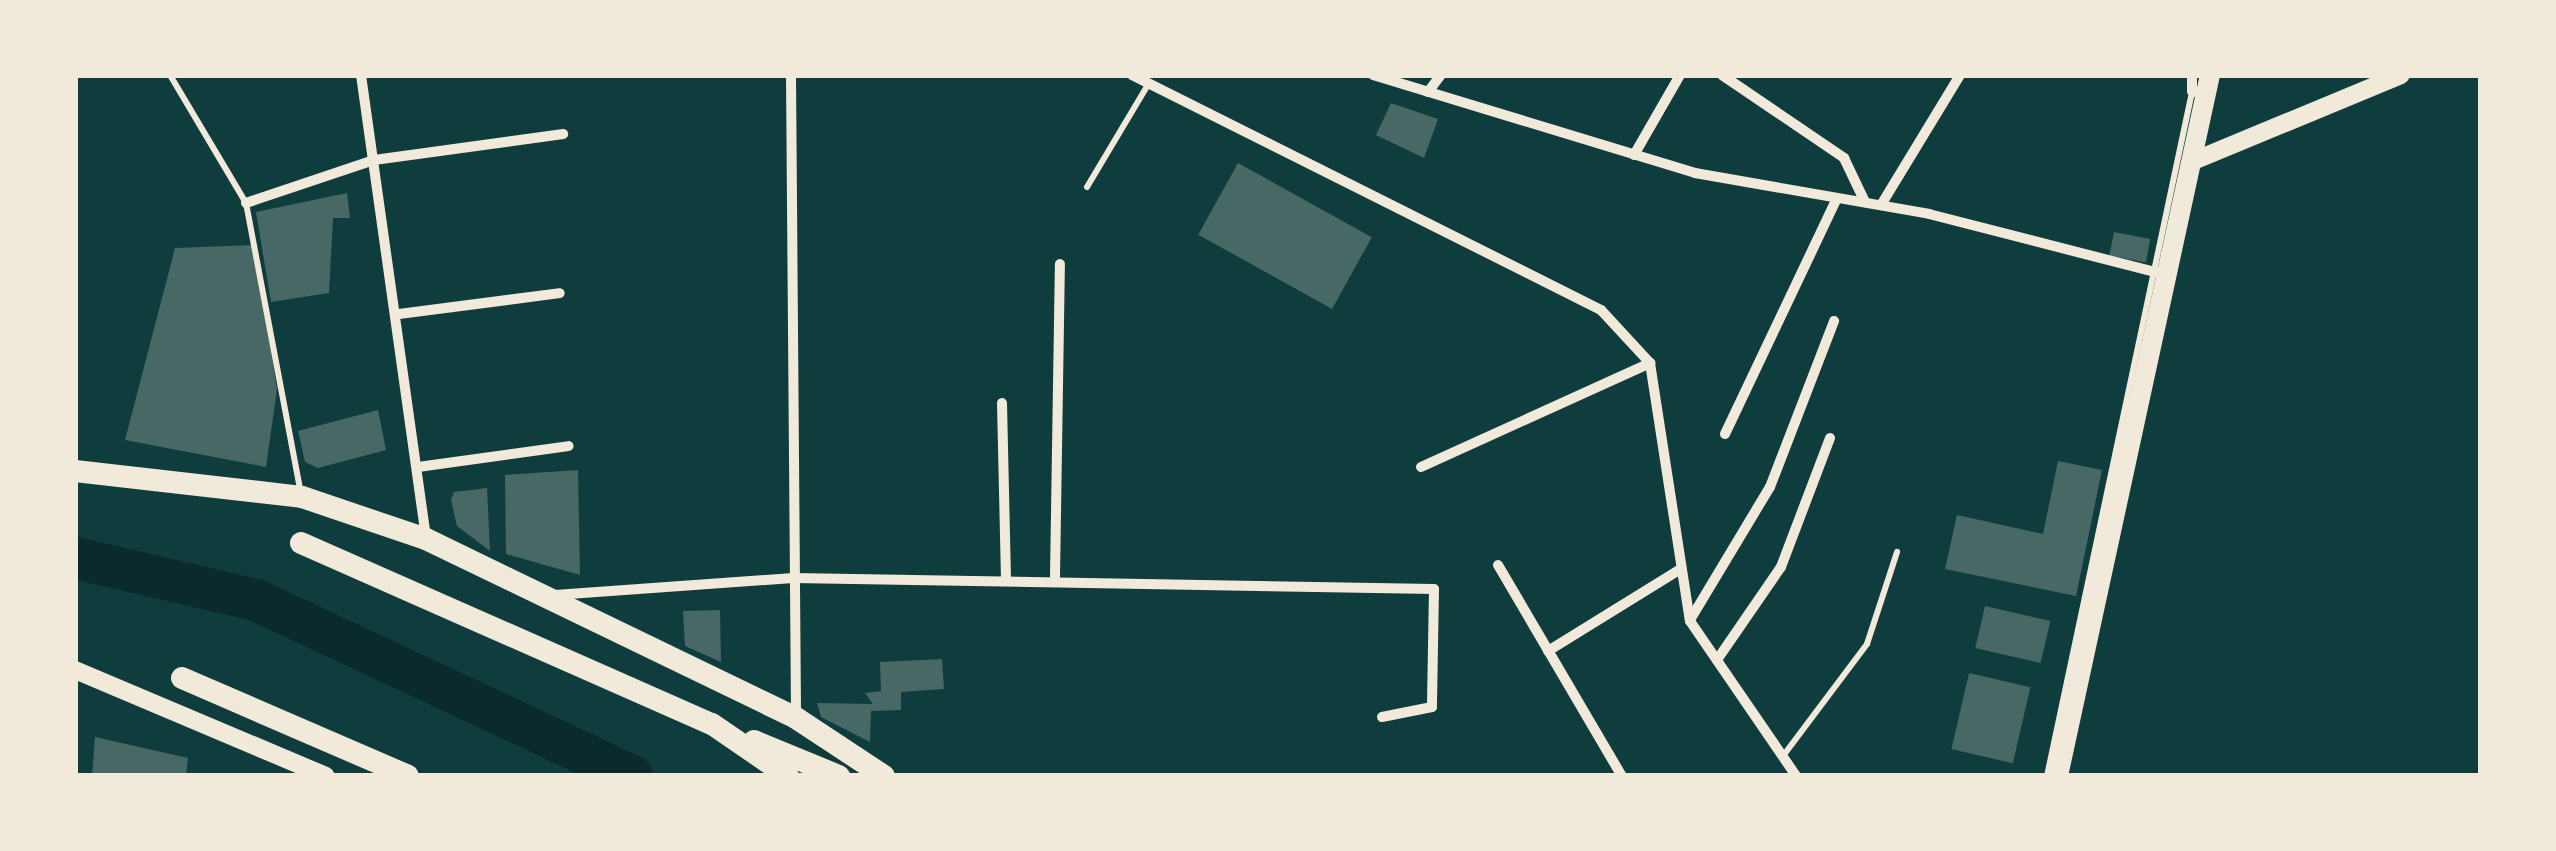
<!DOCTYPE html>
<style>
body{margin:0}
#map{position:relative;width:2556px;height:851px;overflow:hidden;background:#0f3d3e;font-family:Jost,sans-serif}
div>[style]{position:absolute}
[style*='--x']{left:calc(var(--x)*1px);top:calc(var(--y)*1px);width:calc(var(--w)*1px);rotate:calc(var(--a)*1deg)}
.river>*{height:42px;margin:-21px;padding:0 21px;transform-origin:21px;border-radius:21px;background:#0a2a2b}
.building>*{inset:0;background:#486865;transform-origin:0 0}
.service>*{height:6px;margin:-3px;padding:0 3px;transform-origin:3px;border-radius:3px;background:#f1e9da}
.minor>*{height:10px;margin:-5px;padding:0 5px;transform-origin:5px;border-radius:5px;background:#f1e9da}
.secondary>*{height:18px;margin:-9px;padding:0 9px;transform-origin:9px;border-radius:9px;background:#f1e9da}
.primary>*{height:20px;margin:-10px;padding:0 10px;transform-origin:10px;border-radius:10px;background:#f1e9da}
.trunk>*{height:22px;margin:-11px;padding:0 11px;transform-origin:11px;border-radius:11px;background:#f1e9da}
span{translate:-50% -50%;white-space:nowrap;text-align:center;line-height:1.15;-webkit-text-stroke:8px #f1e9da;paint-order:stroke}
.frame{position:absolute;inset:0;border:78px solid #f1e9da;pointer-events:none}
</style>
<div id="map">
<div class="river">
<div style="--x:75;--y:558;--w:186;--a:13.1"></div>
<div style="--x:256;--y:600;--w:415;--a:25.1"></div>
</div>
<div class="building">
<div style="clip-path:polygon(1391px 103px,1438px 119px,1424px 158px,1376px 135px)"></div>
<div style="left:1238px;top:163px;width:153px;height:82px;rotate:29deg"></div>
<div style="clip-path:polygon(347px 193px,350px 218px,333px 218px,329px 293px,271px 302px,256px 212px)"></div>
<div style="left:2114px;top:232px;width:37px;height:24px;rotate:11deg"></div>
<div style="clip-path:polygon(254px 245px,277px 389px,266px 467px,125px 440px,175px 248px)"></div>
<div style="clip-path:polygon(378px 410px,386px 450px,318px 468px,305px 462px,298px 431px)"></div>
<div style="clip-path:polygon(2058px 461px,2102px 470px,2076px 596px,1945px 569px,1957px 515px,2043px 534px)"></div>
<div style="clip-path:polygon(578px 470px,580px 575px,506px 554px,505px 475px)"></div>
<div style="clip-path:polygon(487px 488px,490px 551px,457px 526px,451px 500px,454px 492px)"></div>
<div style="left:1985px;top:606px;width:67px;height:43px;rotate:13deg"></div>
<div style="clip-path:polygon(720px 610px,721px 662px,685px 646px,683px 611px)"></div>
<div style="clip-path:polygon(942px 659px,944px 689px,901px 692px,901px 710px,871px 711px,870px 742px,821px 717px,817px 703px,873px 704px,865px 693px,881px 691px,880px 662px)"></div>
<div style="left:1969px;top:673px;width:63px;height:78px;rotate:13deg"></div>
<div style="clip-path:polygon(95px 737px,188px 758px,186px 776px,92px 776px)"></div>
</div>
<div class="service">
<div style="--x:170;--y:75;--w:149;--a:59.3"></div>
<div style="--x:246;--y:203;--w:295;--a:79.3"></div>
<div style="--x:1087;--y:187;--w:115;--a:-59.2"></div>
<div style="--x:1783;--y:756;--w:140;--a:-53.1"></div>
<div style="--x:1867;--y:644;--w:97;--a:-71.9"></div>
<div style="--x:2047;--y:776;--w:699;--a:-78.03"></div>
</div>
<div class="minor">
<div style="--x:361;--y:75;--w:468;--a:82"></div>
<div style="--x:791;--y:75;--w:643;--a:89.55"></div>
<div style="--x:1132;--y:75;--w:525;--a:26.61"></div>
<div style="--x:1601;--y:310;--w:72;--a:47.2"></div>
<div style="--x:1373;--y:75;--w:337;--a:16.9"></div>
<div style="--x:1695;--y:173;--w:238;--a:9.9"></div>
<div style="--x:1929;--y:214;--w:245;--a:14.4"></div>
<div style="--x:1722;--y:75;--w:148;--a:34.2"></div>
<div style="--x:1844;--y:158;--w:49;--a:64.5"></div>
<div style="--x:2192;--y:75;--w:16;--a:90"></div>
<div style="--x:2192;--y:91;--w:14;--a:17"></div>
<div style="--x:1428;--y:92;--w:21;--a:-53"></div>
<div style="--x:1634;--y:155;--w:92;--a:-60.1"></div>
<div style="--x:246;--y:203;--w:135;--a:-18.6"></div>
<div style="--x:374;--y:160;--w:191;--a:-7.8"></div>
<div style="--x:1881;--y:205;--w:152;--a:-58.7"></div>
<div style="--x:399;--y:314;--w:162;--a:-7.4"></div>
<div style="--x:1650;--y:363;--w:261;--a:81.2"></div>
<div style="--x:1690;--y:621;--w:188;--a:55.6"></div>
<div style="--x:1002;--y:403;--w:175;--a:88.7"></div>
<div style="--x:1725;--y:434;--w:261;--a:-64.6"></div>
<div style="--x:418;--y:467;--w:152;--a:-7.9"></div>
<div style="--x:1421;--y:467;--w:252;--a:-24.4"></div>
<div style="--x:1498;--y:565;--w:245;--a:59.6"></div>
<div style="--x:1055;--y:577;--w:313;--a:-89.1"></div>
<div style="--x:555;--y:595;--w:239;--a:-4.1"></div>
<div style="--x:793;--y:578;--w:641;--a:0.98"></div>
<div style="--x:1434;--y:589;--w:118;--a:91"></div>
<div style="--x:1432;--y:707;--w:51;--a:168.7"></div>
<div style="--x:1690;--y:620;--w:155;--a:-59"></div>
<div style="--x:1770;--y:487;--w:178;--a:-68.9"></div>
<div style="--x:1548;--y:651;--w:154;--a:-31.7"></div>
<div style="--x:1717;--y:660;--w:113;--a:-55.5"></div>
<div style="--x:1781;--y:567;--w:138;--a:-69.2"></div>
</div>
<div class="secondary">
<div style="--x:2191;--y:162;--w:227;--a:-22.5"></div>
<div style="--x:75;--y:670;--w:272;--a:22.9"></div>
</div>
<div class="primary">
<div style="--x:2058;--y:776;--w:717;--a:-77.77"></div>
</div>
<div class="trunk">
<div style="--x:75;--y:471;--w:228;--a:6.5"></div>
<div style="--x:302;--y:497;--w:131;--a:18.7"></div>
<div style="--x:426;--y:539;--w:411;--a:25.8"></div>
<div style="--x:796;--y:718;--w:105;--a:33.4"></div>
<div style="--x:301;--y:543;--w:449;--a:23.8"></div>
<div style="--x:712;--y:724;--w:92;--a:34.4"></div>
<div style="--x:182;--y:678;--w:246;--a:23.4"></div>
<div style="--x:754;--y:741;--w:92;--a:22.4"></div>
</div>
<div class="frame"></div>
</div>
